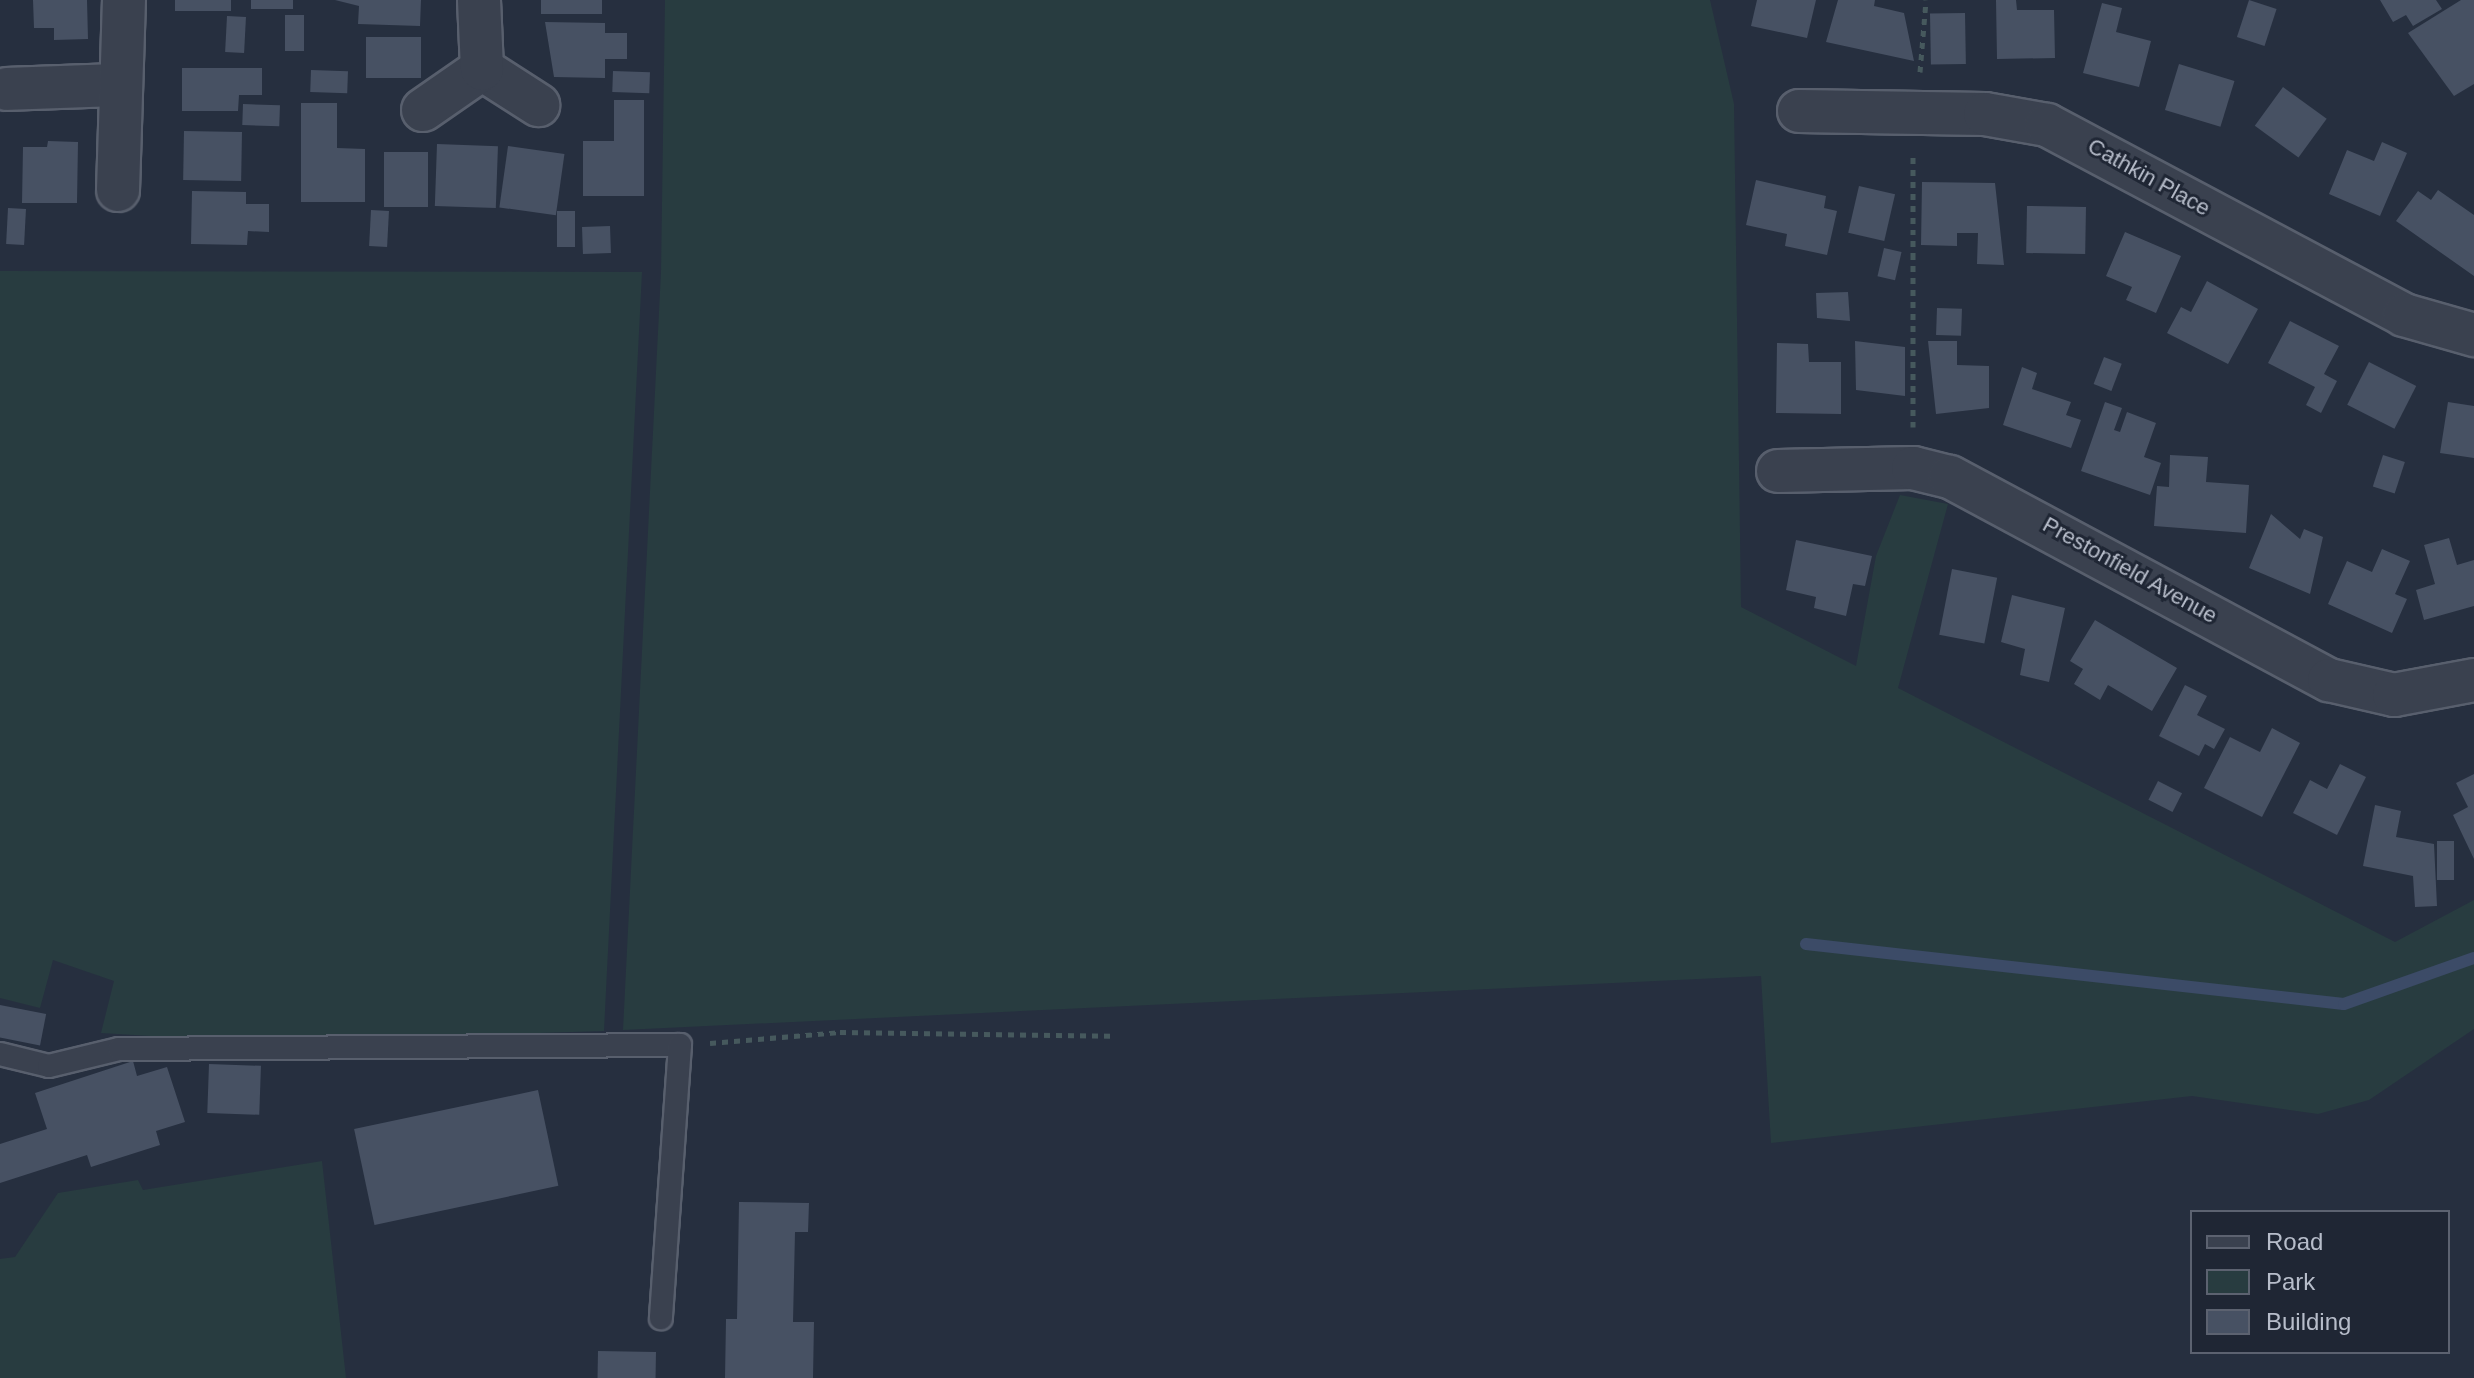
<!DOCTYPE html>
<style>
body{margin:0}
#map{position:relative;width:2474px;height:1378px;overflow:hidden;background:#262f3f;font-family:Helvetica,sans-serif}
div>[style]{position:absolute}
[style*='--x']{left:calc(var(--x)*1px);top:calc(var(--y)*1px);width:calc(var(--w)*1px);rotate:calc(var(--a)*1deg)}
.green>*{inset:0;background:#283c40}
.stream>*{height:12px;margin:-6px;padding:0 6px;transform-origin:6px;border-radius:6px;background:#3c4b67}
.building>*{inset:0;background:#475163;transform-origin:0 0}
.path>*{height:5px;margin-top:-2.5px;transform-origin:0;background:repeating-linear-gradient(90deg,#46595d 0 6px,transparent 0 12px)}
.roads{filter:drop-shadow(2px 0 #585f6d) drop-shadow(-2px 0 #585f6d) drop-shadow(0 2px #585f6d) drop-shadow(0 -2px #585f6d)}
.service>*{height:22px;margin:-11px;padding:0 11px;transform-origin:11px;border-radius:11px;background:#3a414f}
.minor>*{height:42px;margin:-21px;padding:0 21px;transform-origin:21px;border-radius:21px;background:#3a414f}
span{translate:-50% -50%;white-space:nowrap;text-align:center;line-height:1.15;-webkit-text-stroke:6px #1f2634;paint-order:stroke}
.street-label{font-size:22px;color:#b7bdca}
.legend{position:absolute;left:2190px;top:1210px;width:260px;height:144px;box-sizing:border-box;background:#1f2634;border:2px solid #5c6270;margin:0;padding:10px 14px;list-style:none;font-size:24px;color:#b7bdca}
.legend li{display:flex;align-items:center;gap:16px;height:40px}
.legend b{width:40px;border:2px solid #5c6270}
</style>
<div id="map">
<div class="green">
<div style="clip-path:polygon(665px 0,1710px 0,1734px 104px,1741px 607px,1856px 666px,1876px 556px,1900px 495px,1948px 504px,1898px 688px,2395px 942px,2474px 900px,2474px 1029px,2369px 1100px,2318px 1114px,2192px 1096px,1771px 1143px,1761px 976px,623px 1030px,661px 272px)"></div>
<div style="clip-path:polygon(0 271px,642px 272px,604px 1031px,250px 1042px,101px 1033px,114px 981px,53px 960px,40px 1008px,0 998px)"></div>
<div style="clip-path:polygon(322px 1161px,346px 1378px,0 1378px,0 1259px,15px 1257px,58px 1193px,138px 1180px,143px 1190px)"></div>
</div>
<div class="stream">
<div style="--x:1806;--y:944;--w:541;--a:6.36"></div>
<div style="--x:2344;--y:1004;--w:138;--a:-19.5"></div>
</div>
<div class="building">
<div style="clip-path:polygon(33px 0,87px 0,88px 39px,54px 40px,54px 28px,34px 28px)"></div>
<div style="left:175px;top:0;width:56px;height:11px"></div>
<div style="left:251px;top:0;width:42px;height:9px"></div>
<div style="clip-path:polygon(335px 0,421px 0,420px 26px,358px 24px,359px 6px)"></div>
<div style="left:541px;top:0;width:61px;height:14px"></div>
<div style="clip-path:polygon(1757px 0,1816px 0,1807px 38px,1751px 26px)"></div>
<div style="clip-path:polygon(1838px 0,1875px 0,1874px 6px,1904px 13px,1914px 61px,1826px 42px)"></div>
<div style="clip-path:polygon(1996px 0,2016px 0,2017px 10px,2054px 10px,2055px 58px,1997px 59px)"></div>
<div style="left:2249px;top:0;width:29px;height:39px;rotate:18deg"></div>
<div style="clip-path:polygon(2380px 0,2436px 0,2442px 9px,2413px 26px,2406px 15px,2393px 22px)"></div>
<div style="clip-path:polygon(2461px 0,2474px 0,2474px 84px,2454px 96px,2408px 33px)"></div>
<div style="clip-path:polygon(2102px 3px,2122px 8px,2116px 32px,2151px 41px,2139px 87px,2083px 73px)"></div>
<div style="left:1965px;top:13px;width:51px;height:35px;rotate:89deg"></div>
<div style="left:285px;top:15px;width:19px;height:36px"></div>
<div style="left:227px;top:16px;width:19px;height:36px;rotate:3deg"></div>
<div style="clip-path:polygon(545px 22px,605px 23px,605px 33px,627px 33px,627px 59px,605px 59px,605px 78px,554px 77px)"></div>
<div style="left:366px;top:37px;width:55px;height:41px"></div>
<div style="left:2179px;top:64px;width:58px;height:48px;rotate:17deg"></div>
<div style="clip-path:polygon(182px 68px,262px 68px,262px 95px,239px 95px,238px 111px,182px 111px)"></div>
<div style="left:311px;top:70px;width:37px;height:22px;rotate:2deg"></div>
<div style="left:613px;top:71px;width:37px;height:21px;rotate:2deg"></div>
<div style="left:2283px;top:87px;width:54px;height:48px;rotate:36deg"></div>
<div style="clip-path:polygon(614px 100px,644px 100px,644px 196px,583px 196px,583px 141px,614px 141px)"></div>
<div style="clip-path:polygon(301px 103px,337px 103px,337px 148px,365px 149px,365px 202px,301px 202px)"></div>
<div style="left:243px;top:104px;width:37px;height:21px;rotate:2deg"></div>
<div style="left:184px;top:131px;width:58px;height:49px;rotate:1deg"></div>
<div style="clip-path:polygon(48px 141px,78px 142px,77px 203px,22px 203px,23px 147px,47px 147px)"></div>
<div style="clip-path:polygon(2382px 142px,2407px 153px,2380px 216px,2329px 194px,2347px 150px,2374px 161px)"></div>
<div style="left:437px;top:144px;width:61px;height:62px;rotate:2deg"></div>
<div style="left:508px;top:146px;width:57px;height:62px;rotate:8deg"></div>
<div style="left:384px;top:152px;width:44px;height:55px"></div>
<div style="clip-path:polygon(1756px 180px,1826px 196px,1824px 208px,1837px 211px,1827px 255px,1785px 246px,1787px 234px,1746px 225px)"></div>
<div style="clip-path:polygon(1922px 182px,1995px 183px,2004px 265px,1977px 264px,1978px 233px,1957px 233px,1957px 246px,1921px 245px)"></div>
<div style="left:1859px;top:186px;width:37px;height:48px;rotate:13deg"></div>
<div style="clip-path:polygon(2438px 190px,2474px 215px,2474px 276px,2396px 221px,2418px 191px,2431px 200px)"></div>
<div style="clip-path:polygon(192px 191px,246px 192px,246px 204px,269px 204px,269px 232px,248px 231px,247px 245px,191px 244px)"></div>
<div style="left:2027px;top:206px;width:59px;height:47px;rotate:1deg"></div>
<div style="left:8px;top:208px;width:18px;height:36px;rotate:3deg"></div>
<div style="left:371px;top:210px;width:18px;height:36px;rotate:3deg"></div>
<div style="left:557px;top:211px;width:18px;height:36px"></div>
<div style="left:610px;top:226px;width:27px;height:28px;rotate:88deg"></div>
<div style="clip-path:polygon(2125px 232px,2181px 256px,2156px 313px,2126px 300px,2132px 287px,2106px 276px)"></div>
<div style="left:1884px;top:248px;width:18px;height:29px;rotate:13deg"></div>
<div style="clip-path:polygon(2207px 281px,2258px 309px,2228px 364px,2167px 333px,2181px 307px,2191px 312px)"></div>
<div style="clip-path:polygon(1848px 292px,1850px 321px,1817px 318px,1816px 293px)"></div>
<div style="left:1937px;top:308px;width:25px;height:27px;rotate:2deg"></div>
<div style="clip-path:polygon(2290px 321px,2339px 346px,2324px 374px,2337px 381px,2321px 413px,2306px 405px,2315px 387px,2268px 363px)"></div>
<div style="clip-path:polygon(1855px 341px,1905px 347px,1905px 396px,1856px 390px)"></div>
<div style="clip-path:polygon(1928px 341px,1957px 341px,1957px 365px,1989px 366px,1989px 408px,1936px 414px)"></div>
<div style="clip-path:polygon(1777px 343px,1808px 344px,1809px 362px,1841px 362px,1841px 414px,1776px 413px)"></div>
<div style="left:2104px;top:357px;width:19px;height:29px;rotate:21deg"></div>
<div style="left:2369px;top:362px;width:53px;height:48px;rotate:27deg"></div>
<div style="clip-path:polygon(2022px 367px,2037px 373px,2032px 389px,2071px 402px,2066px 415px,2081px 420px,2071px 448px,2003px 425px)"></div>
<div style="clip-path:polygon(2105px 402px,2122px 408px,2114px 430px,2120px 432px,2127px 412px,2156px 423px,2144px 457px,2161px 463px,2150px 495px,2081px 471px)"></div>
<div style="clip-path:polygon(2448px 402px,2474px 406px,2474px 458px,2440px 453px)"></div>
<div style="clip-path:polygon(2170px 455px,2208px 457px,2206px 482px,2249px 485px,2246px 533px,2154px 526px,2157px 486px,2169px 487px)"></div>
<div style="left:2383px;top:455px;width:23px;height:33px;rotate:18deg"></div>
<div style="clip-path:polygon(2271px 514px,2300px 539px,2304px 529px,2323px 537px,2310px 594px,2249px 568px)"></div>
<div style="clip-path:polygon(2449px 538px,2457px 565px,2474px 560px,2474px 606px,2424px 620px,2416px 590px,2435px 584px,2424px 545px)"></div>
<div style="clip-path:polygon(1796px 540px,1872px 556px,1865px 586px,1853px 584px,1846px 616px,1814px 608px,1816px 597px,1786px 590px)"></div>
<div style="clip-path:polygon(2382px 549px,2410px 561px,2395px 594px,2407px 599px,2392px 633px,2328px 604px,2347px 561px,2372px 572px)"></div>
<div style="left:1952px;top:569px;width:46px;height:67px;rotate:11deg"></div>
<div style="clip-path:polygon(2012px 595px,2065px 608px,2049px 682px,2020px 675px,2025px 649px,2001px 642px)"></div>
<div style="clip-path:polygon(2095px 620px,2177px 668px,2152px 711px,2108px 685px,2100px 700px,2074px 684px,2083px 669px,2070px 661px)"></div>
<div style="clip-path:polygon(2185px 685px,2207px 696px,2197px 715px,2225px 729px,2214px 749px,2205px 744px,2199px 756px,2159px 736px)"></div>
<div style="clip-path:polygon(2272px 728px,2300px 743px,2262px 817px,2204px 788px,2230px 737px,2260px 752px)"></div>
<div style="clip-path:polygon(2340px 764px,2366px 777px,2337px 835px,2293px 813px,2310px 780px,2327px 789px)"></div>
<div style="clip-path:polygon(2474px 774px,2474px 859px,2453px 815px,2468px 807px,2456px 783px)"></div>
<div style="left:2158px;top:781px;width:27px;height:21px;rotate:27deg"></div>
<div style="clip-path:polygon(2375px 805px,2401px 811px,2396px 837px,2434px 844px,2437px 906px,2415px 907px,2413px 876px,2363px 866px)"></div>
<div style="left:2437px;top:841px;width:17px;height:39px"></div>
<div style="left:0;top:1005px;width:47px;height:32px;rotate:11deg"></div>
<div style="clip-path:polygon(133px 1061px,137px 1076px,167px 1067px,185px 1122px,156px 1131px,160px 1145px,91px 1167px,87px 1155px,0 1183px,0 1144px,47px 1129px,35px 1093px)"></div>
<div style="left:209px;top:1064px;width:52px;height:49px;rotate:2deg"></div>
<div style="left:538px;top:1090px;width:98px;height:188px;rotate:78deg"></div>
<div style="clip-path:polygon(739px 1202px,809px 1203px,808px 1232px,795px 1232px,793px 1322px,814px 1322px,813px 1378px,725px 1378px,726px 1319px,737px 1319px)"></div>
<div style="left:598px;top:1351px;width:58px;height:27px;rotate:1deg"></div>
</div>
<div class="path">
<div style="--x:1920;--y:72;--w:72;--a:-85.2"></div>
<div style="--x:1913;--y:427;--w:274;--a:-90"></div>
<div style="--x:710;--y:1043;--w:130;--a:-4.8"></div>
<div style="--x:840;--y:1032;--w:273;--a:0.8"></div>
</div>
<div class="roads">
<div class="service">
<div style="--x:0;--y:1054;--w:50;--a:13.8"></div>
<div style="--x:49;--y:1066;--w:72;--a:-13.7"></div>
<div style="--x:119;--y:1049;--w:561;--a:-0.41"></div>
<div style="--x:680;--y:1045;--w:274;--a:94"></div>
</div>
<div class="minor">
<div style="--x:482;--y:69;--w:67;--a:32.7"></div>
<div style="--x:7;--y:89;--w:109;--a:-2.1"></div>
<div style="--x:423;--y:110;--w:72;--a:-34.8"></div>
<div style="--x:482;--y:69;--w:69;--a:-92.5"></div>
<div style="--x:1799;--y:111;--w:186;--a:0.9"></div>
<div style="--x:1985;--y:114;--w:63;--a:10.1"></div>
<div style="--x:2047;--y:125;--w:404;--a:28"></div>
<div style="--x:2404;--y:315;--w:73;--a:15.9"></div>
<div style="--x:118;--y:190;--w:190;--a:-88.2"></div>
<div style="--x:1778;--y:471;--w:135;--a:-1.3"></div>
<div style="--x:1913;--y:468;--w:38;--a:14"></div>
<div style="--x:1950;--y:477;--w:430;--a:28.2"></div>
<div style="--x:2329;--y:680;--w:67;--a:13"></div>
<div style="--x:2394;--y:695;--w:81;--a:-10.6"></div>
</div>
</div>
<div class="street-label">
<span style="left:2149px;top:177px;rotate:29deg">Cathkin Place</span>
<span style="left:2130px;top:570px;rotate:29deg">Prestonfield Avenue</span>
</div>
<ul class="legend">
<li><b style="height:10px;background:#3a414f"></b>Road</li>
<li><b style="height:22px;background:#283c40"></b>Park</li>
<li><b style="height:22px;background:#475163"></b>Building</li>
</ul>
</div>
